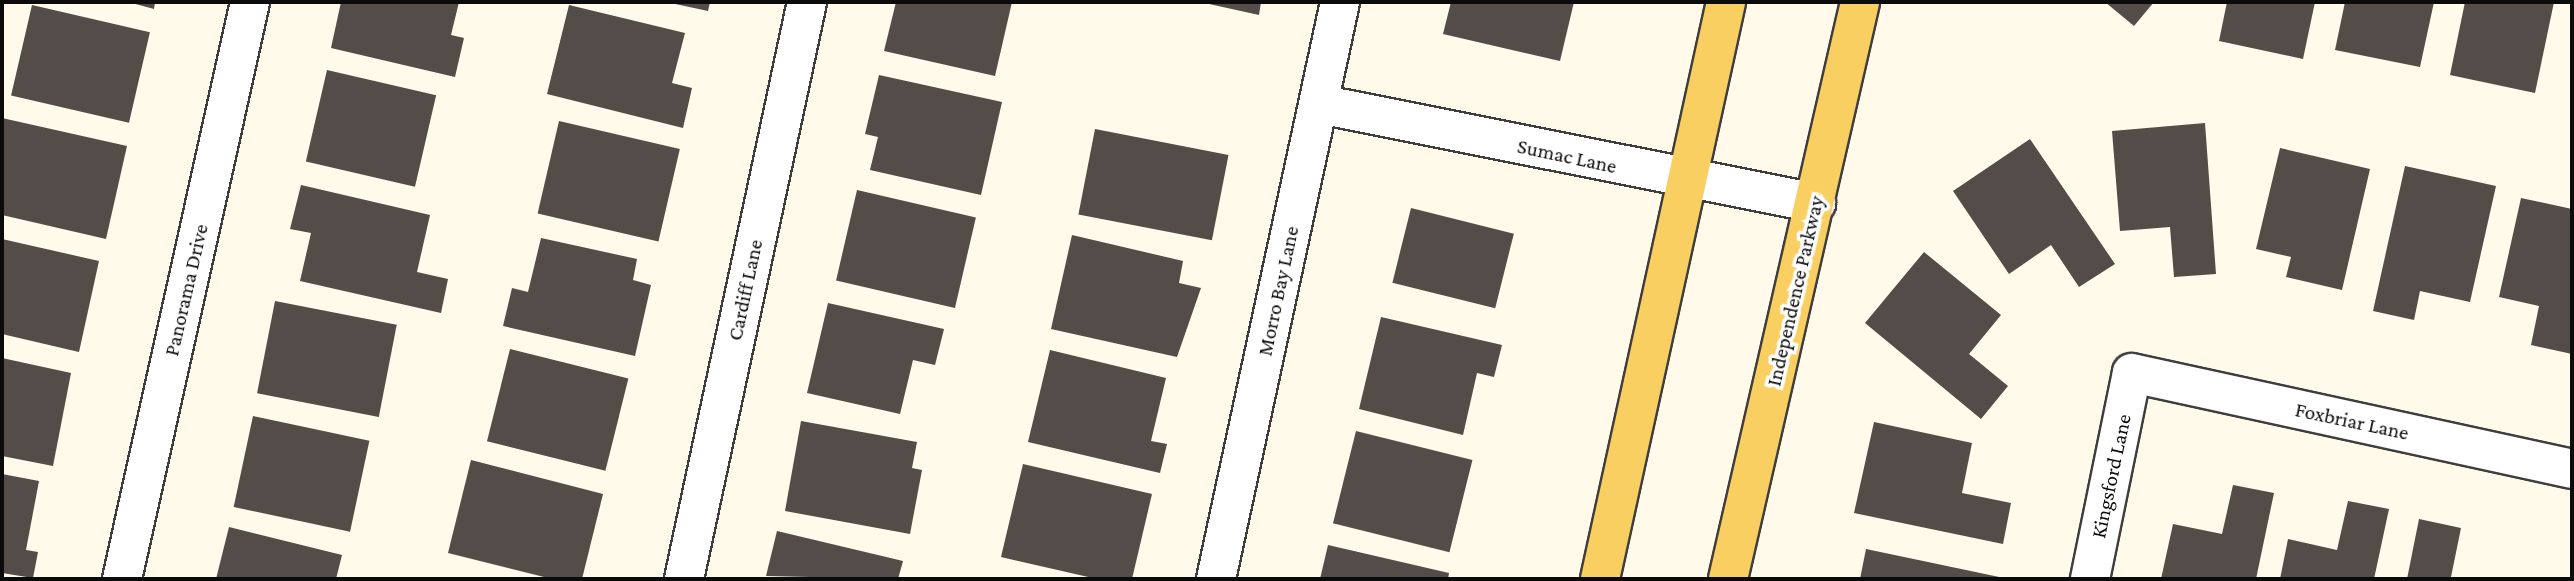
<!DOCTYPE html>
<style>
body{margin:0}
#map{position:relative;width:2574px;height:581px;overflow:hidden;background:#fffaea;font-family:"Crimson Pro",serif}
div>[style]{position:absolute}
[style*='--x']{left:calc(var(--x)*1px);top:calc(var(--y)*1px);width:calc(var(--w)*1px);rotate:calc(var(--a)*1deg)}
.building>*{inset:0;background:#544c48;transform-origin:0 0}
.roads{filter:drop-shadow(2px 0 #3e3e3e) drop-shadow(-2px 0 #3e3e3e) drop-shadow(0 2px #3e3e3e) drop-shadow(0 -2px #3e3e3e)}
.minor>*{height:38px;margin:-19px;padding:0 19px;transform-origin:19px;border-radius:19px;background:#fff}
.major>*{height:38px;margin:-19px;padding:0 19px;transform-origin:19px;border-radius:19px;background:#f8cf60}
span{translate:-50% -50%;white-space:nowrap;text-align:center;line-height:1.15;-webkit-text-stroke:7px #fff;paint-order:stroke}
.street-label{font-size:21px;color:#0b0b0b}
.frame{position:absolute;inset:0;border:4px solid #0b0b0b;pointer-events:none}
</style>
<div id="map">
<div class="building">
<div style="clip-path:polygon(128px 2px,155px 2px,154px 9px)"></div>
<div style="clip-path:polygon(341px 2px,459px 2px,451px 35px,464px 38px,455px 77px,331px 48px)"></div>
<div style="clip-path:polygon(666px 2px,710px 2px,708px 11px)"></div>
<div style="clip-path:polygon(896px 2px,1012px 2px,995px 76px,884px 51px)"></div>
<div style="clip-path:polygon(1200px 2px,1261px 2px,1259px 15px)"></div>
<div style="clip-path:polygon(1451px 2px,1574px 2px,1560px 61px,1443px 34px)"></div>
<div style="clip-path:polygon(2105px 2px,2154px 2px,2134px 26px)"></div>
<div style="clip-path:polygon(2227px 2px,2315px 2px,2303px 59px,2219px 41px)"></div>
<div style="clip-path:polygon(2345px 2px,2434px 2px,2420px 67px,2335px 50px)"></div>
<div style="clip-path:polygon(2465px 2px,2554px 2px,2535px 93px,2450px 75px)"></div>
<div style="left:32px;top:5px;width:121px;height:93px;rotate:13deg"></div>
<div style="clip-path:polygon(569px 5px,685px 33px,672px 83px,692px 88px,683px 128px,547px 94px)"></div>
<div style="left:327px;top:70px;width:112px;height:94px;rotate:13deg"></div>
<div style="clip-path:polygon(879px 75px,1002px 102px,981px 195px,870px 170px,878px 137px,865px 134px)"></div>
<div style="clip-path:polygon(2px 118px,127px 146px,106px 239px,2px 215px)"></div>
<div style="left:559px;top:121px;width:124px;height:95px;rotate:13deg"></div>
<div style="clip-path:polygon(2205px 123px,2216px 274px,2174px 277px,2170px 227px,2120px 231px,2112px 131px)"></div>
<div style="left:1095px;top:129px;width:136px;height:87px;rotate:11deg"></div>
<div style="clip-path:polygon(2030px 139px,2115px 264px,2079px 287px,2051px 245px,2009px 274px,1953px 191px)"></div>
<div style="clip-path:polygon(2280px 148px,2370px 169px,2342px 290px,2286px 277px,2291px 257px,2256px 249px)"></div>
<div style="clip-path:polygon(2405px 166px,2496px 186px,2470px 302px,2420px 291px,2414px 320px,2373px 311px)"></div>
<div style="clip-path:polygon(301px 185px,430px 215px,417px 272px,448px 279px,441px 313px,300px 281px,311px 233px,290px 229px)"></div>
<div style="left:857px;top:190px;width:122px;height:93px;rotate:13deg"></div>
<div style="clip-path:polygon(2521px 198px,2572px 209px,2572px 354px,2531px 345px,2539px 306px,2499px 297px)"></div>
<div style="left:1411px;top:208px;width:106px;height:77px;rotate:14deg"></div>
<div style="clip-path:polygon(1072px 235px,1183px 261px,1179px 283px,1201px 288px,1177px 357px,1051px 329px)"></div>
<div style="clip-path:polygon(541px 238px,637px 259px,633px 280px,651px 285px,635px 356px,503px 326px,512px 288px,528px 292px)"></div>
<div style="clip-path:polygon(2px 239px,99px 261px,79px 352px,2px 334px)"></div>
<div style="clip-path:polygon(1924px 252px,2001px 315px,1969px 354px,2008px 386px,1981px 419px,1865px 323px)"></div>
<div style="left:275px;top:301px;width:124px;height:94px;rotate:11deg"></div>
<div style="clip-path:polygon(828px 303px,944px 329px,935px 365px,913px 360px,900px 414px,807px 393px)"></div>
<div style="clip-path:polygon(1381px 317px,1502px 345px,1494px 377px,1477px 373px,1463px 435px,1359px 409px)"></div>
<div style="left:510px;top:349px;width:122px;height:95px;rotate:14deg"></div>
<div style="clip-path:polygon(1050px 350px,1166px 378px,1151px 441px,1167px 444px,1160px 473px,1028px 442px)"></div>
<div style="clip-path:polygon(2px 358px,71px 373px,53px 466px,2px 456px)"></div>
<div style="left:253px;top:416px;width:119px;height:93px;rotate:12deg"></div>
<div style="clip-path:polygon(801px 421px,917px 442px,912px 468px,922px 470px,910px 534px,785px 511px)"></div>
<div style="clip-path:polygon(1874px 422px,1972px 443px,1962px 493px,2011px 503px,2003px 544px,1854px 513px)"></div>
<div style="left:1356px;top:431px;width:120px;height:95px;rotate:14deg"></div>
<div style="clip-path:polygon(471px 460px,603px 494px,582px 579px,552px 579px,448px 553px)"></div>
<div style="clip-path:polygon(1023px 464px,1152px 494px,1132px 579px,1097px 579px,1001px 557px)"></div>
<div style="clip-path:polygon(2px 474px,39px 481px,26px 550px,38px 552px,33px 578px,2px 573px)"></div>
<div style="clip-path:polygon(2233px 485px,2274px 493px,2256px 579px,2161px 579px,2173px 524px,2222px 534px)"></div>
<div style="clip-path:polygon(2348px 501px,2389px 509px,2374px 579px,2280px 579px,2288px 539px,2337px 550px)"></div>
<div style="clip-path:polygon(2419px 519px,2461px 528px,2451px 577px,2458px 579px,2407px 579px)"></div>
<div style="clip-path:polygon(229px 527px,342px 555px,336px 579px,216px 579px)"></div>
<div style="clip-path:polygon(777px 531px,903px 561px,898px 579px,766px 576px)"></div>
<div style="clip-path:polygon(1328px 545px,1449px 573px,1448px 579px,1320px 579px)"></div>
<div style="clip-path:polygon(1866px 549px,2004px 578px,2004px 579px,1860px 579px)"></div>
</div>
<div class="roads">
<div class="minor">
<div style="--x:1319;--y:104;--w:507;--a:11.27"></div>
<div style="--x:122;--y:579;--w:591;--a:-77.49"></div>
<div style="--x:684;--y:579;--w:590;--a:-77.97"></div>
<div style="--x:1216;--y:579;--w:590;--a:-77.87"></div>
<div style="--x:2090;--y:579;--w:210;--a:-78.5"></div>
<div style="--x:2132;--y:373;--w:450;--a:12.3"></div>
</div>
<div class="major">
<div style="--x:1600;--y:579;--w:591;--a:-77.68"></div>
<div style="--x:1728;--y:579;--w:592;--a:-77.11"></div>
</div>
</div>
<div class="street-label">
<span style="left:1567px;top:156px;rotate:12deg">Sumac Lane</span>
<span style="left:186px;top:290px;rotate:-77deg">Panorama Drive</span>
<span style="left:745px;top:290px;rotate:-78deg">Cardiff Lane</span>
<span style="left:1278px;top:291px;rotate:-78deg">Morro Bay Lane</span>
<span style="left:1795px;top:291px;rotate:-77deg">Independence Parkway</span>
<span style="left:2352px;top:421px;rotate:12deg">Foxbriar Lane</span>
<span style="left:2111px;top:476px;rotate:-78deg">Kingsford Lane</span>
</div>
<div class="frame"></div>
</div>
